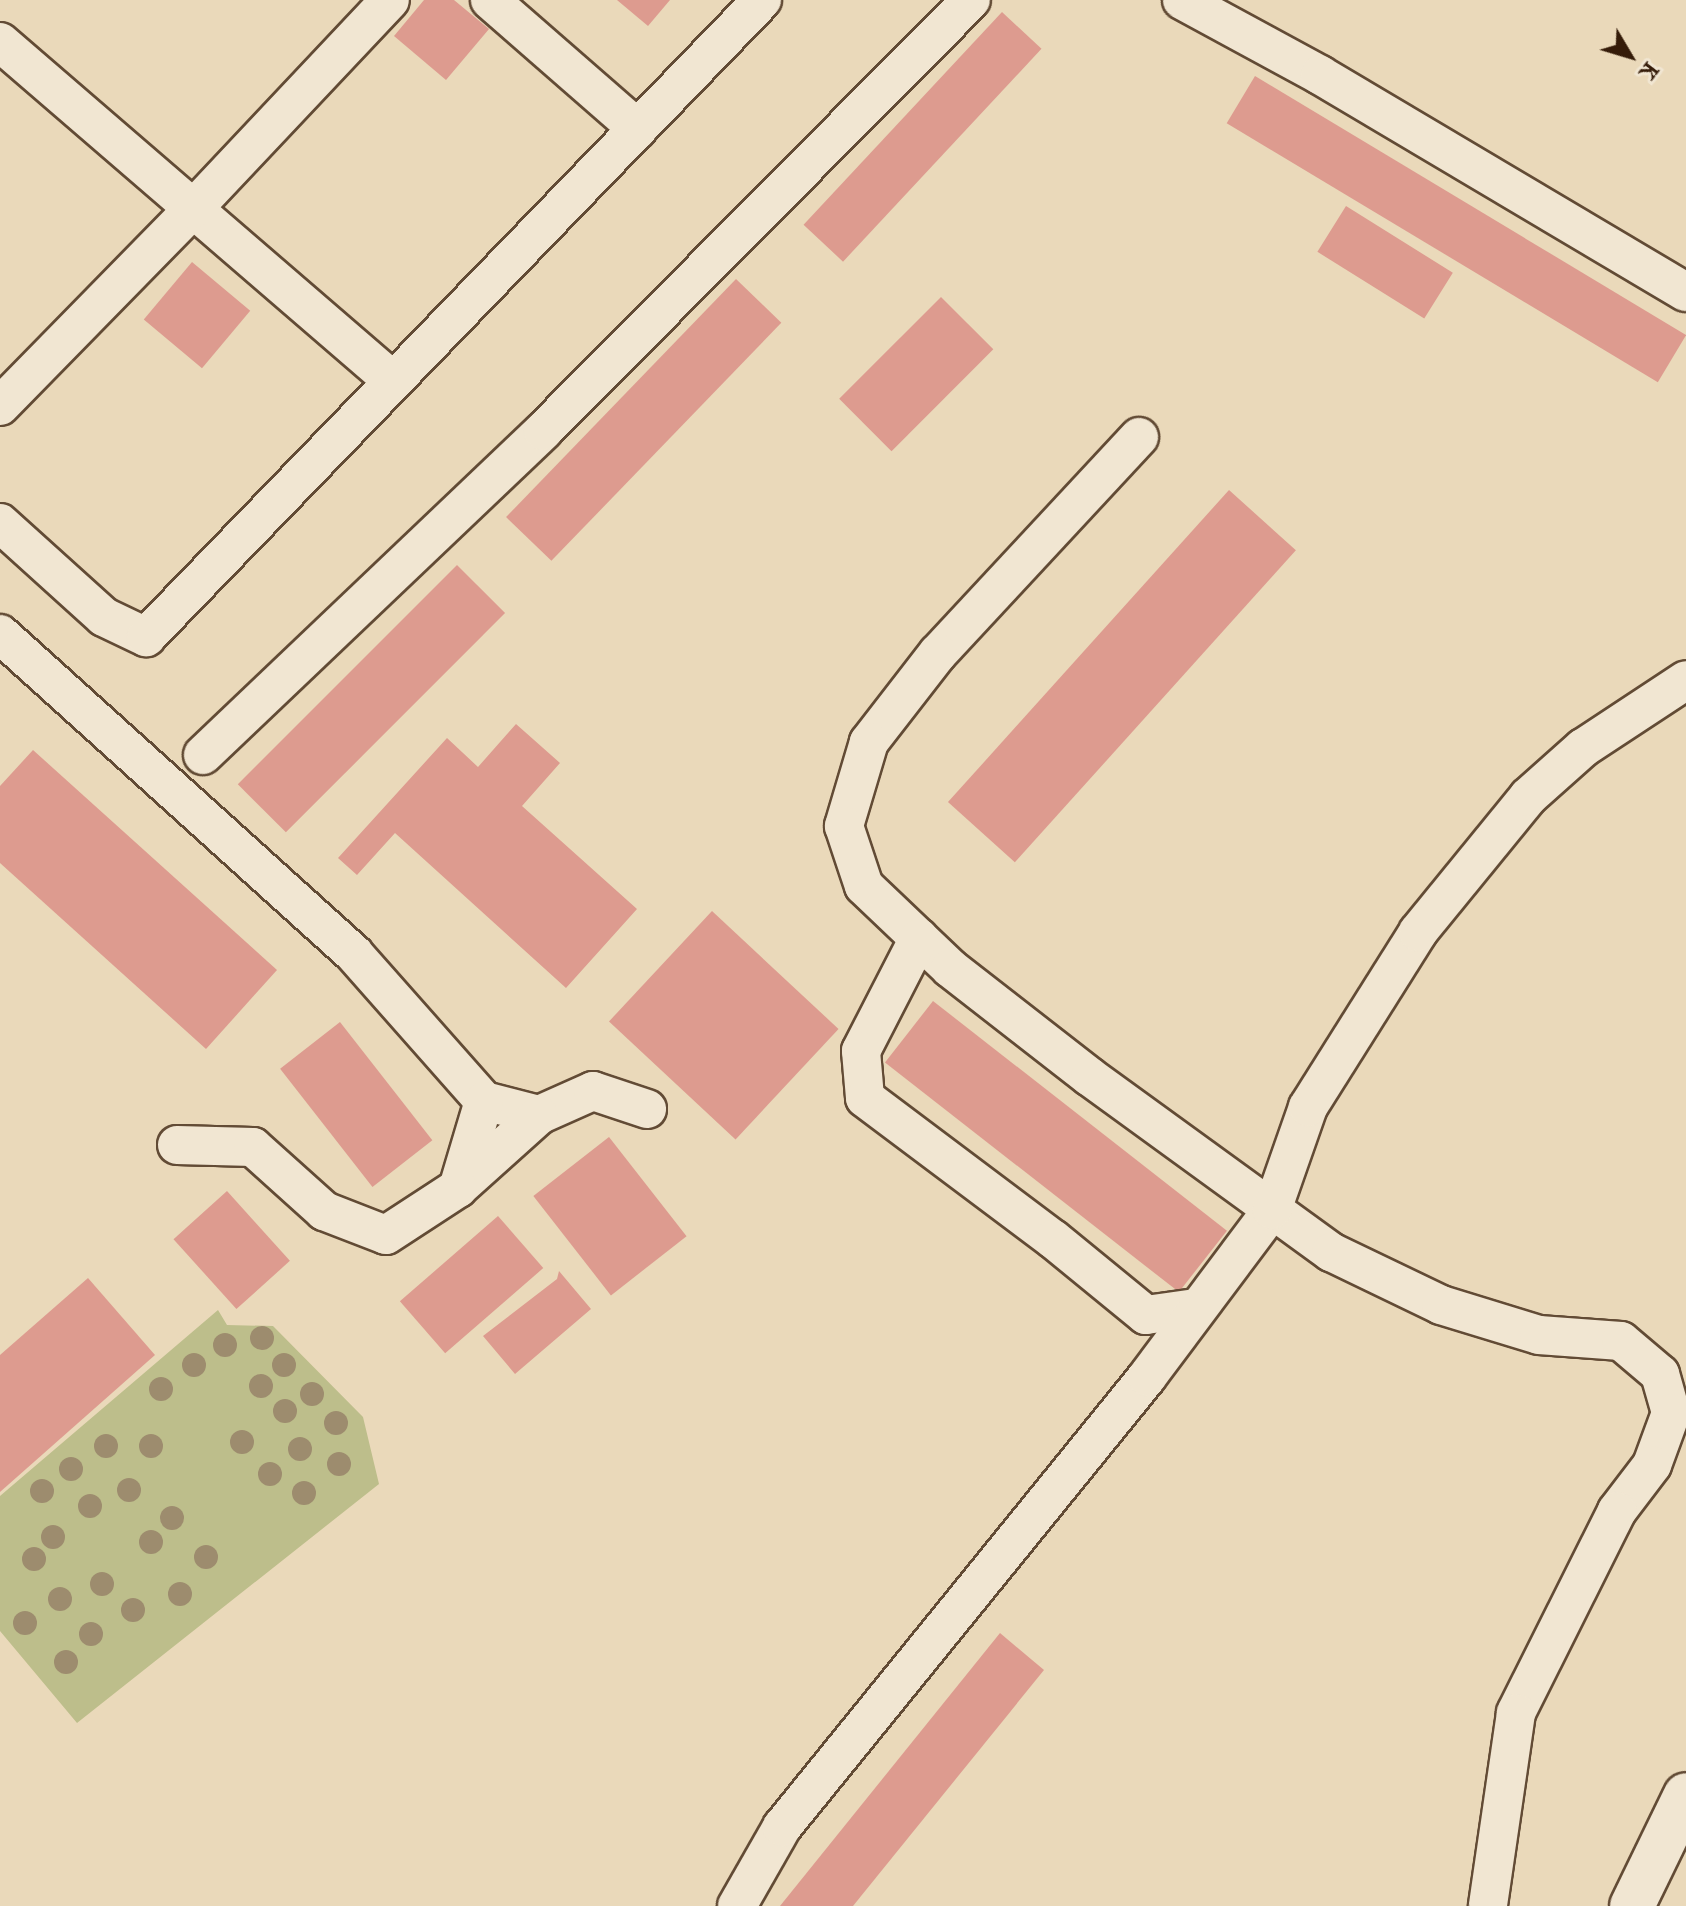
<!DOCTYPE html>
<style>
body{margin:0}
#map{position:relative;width:1686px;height:1906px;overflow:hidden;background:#ead9ba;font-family:"IM FELL Great Primer",serif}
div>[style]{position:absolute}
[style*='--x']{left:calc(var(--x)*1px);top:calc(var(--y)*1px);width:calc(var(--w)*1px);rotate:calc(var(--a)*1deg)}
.green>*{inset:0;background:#bdbe8b}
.building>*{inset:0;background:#dd9b8f;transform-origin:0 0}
.roads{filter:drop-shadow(2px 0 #624b35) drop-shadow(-2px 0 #624b35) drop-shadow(0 2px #624b35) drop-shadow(0 -2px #624b35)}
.street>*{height:38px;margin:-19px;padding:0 19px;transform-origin:19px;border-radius:19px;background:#f1e6d2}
.secondary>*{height:44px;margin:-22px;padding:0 22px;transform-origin:22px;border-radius:22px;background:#f1e6d2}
.trees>*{width:24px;height:24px;margin:-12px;border-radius:50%;background:#9d8c6e}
span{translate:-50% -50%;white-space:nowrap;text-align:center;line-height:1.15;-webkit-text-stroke:7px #f1e6d2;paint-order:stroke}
.north{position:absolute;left:1590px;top:16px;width:80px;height:80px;-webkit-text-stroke:6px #f1e6d2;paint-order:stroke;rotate:128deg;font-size:22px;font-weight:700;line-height:32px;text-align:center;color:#351c09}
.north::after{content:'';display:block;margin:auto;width:28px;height:36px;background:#351c09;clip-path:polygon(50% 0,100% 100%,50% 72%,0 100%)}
</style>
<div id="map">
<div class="green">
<div style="clip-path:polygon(218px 1310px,227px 1325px,273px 1326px,363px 1417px,379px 1484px,77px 1723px,0 1631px,0 1496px)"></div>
</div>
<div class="building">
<div style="clip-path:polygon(424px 0,454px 0,489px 29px,446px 80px,394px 36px)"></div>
<div style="clip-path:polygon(617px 0,670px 0,648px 26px)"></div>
<div style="left:1002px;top:12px;width:54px;height:291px;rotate:43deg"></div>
<div style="left:1255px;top:76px;width:503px;height:55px;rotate:31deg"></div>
<div style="left:1346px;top:206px;width:126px;height:54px;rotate:32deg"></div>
<div style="left:192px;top:262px;width:76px;height:75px;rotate:40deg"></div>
<div style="left:736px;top:279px;width:63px;height:331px;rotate:44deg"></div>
<div style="left:941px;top:297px;width:74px;height:144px;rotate:45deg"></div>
<div style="left:1229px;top:490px;width:90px;height:420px;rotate:42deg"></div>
<div style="left:457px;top:565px;width:68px;height:310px;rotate:45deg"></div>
<div style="clip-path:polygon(516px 724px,560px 763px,522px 806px,637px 909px,566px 988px,395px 833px,357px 875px,338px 858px,447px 738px,478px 767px)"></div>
<div style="clip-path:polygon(33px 750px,277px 970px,206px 1049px,0 863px,0 786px)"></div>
<div style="left:712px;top:911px;width:173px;height:151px;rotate:43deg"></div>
<div style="left:933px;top:1001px;width:373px;height:78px;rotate:38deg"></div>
<div style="left:340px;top:1022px;width:150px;height:76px;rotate:52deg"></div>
<div style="left:609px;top:1137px;width:126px;height:96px;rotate:52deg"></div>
<div style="left:227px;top:1191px;width:94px;height:72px;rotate:48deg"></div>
<div style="left:498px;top:1216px;width:69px;height:130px;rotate:49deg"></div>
<div style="clip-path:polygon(559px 1271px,591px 1309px,515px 1374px,483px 1336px,557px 1279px)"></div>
<div style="clip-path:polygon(88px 1278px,155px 1355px,0 1492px,0 1355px)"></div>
<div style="clip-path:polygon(1000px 1633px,1044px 1670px,853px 1906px,780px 1906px)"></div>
</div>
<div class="roads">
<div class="street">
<div style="--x:490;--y:0;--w:196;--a:41.1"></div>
<div style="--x:1182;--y:0;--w:157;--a:28.5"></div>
<div style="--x:1320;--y:75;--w:425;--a:30.7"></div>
<div style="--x:0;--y:42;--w:519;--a:40.78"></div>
<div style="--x:0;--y:406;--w:276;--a:-45.6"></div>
<div style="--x:193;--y:209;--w:287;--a:-46.7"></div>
<div style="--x:1139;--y:437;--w:295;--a:132.9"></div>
<div style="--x:938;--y:653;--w:113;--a:127.8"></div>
<div style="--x:869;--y:742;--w:88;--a:106.6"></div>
<div style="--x:844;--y:826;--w:63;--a:71.6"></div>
<div style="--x:864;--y:886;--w:119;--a:43.6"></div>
<div style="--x:950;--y:968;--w:177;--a:37.9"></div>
<div style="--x:1090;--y:1077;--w:298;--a:36"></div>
<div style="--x:1331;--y:1252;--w:122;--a:25.7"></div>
<div style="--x:1441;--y:1305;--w:102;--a:17"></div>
<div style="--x:1539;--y:1335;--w:82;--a:4.2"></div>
<div style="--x:1621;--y:1341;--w:51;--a:40.2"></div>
<div style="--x:1660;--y:1374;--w:41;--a:74.2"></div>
<div style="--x:1671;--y:1413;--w:55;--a:110.1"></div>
<div style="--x:1652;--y:1465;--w:58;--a:127.3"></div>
<div style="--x:1617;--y:1511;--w:226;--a:116.6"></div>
<div style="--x:1516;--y:1713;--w:195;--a:98.3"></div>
<div style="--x:0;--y:523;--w:140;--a:42.1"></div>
<div style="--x:104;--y:617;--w:47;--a:25.5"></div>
<div style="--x:146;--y:637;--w:886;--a:-45.96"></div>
<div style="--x:0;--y:634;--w:477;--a:42.1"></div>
<div style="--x:354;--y:954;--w:196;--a:48.5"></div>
<div style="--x:484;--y:1101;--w:57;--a:14.3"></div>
<div style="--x:539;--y:1115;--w:59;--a:-24"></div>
<div style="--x:593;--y:1091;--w:57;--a:18.4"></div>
<div style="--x:203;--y:755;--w:470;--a:-43.6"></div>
<div style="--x:543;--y:431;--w:607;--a:-45.2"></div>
<div style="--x:919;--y:938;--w:127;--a:117.2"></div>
<div style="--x:861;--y:1051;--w:47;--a:85.1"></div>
<div style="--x:865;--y:1098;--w:235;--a:36.9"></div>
<div style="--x:1053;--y:1239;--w:120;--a:39.3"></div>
<div style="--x:1146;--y:1315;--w:50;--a:-8"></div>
<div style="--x:484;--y:1101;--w:91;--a:106.6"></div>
<div style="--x:458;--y:1188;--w:109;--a:-42"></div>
<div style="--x:177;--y:1145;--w:76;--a:1.5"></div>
<div style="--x:253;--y:1147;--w:96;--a:42"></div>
<div style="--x:324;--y:1211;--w:66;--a:21.2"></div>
<div style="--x:386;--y:1235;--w:86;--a:-33.1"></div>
<div style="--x:737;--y:1906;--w:91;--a:-60.3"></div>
<div style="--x:782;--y:1827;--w:579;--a:-50.95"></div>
<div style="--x:1147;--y:1377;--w:209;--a:-53.2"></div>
<div style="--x:1272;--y:1210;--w:109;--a:-70.7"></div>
<div style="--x:1308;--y:1107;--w:207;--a:-57.8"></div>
<div style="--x:1418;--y:932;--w:174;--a:-50.8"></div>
<div style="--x:1528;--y:797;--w:74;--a:-41.7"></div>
<div style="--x:1583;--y:748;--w:123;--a:-33.4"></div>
</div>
<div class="secondary">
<div style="--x:1632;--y:1906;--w:123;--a:-64.1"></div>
</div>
</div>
<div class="trees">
<div style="left:262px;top:1338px"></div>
<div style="left:225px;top:1345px"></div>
<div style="left:194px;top:1365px"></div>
<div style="left:284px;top:1365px"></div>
<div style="left:261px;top:1386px"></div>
<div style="left:161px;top:1389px"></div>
<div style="left:312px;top:1394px"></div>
<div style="left:285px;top:1411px"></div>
<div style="left:336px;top:1423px"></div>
<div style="left:242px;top:1442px"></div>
<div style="left:106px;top:1446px"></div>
<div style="left:151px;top:1446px"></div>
<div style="left:300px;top:1449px"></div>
<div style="left:339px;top:1464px"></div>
<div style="left:71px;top:1469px"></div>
<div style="left:270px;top:1474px"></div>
<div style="left:129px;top:1490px"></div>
<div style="left:42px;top:1491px"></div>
<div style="left:304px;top:1493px"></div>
<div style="left:90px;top:1506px"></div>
<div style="left:172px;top:1518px"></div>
<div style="left:53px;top:1537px"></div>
<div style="left:151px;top:1542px"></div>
<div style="left:206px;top:1557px"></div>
<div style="left:34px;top:1559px"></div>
<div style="left:102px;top:1584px"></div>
<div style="left:180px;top:1594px"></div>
<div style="left:60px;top:1599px"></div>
<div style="left:133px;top:1610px"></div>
<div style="left:25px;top:1623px"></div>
<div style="left:91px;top:1634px"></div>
<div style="left:66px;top:1662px"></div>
</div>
<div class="north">K</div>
</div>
